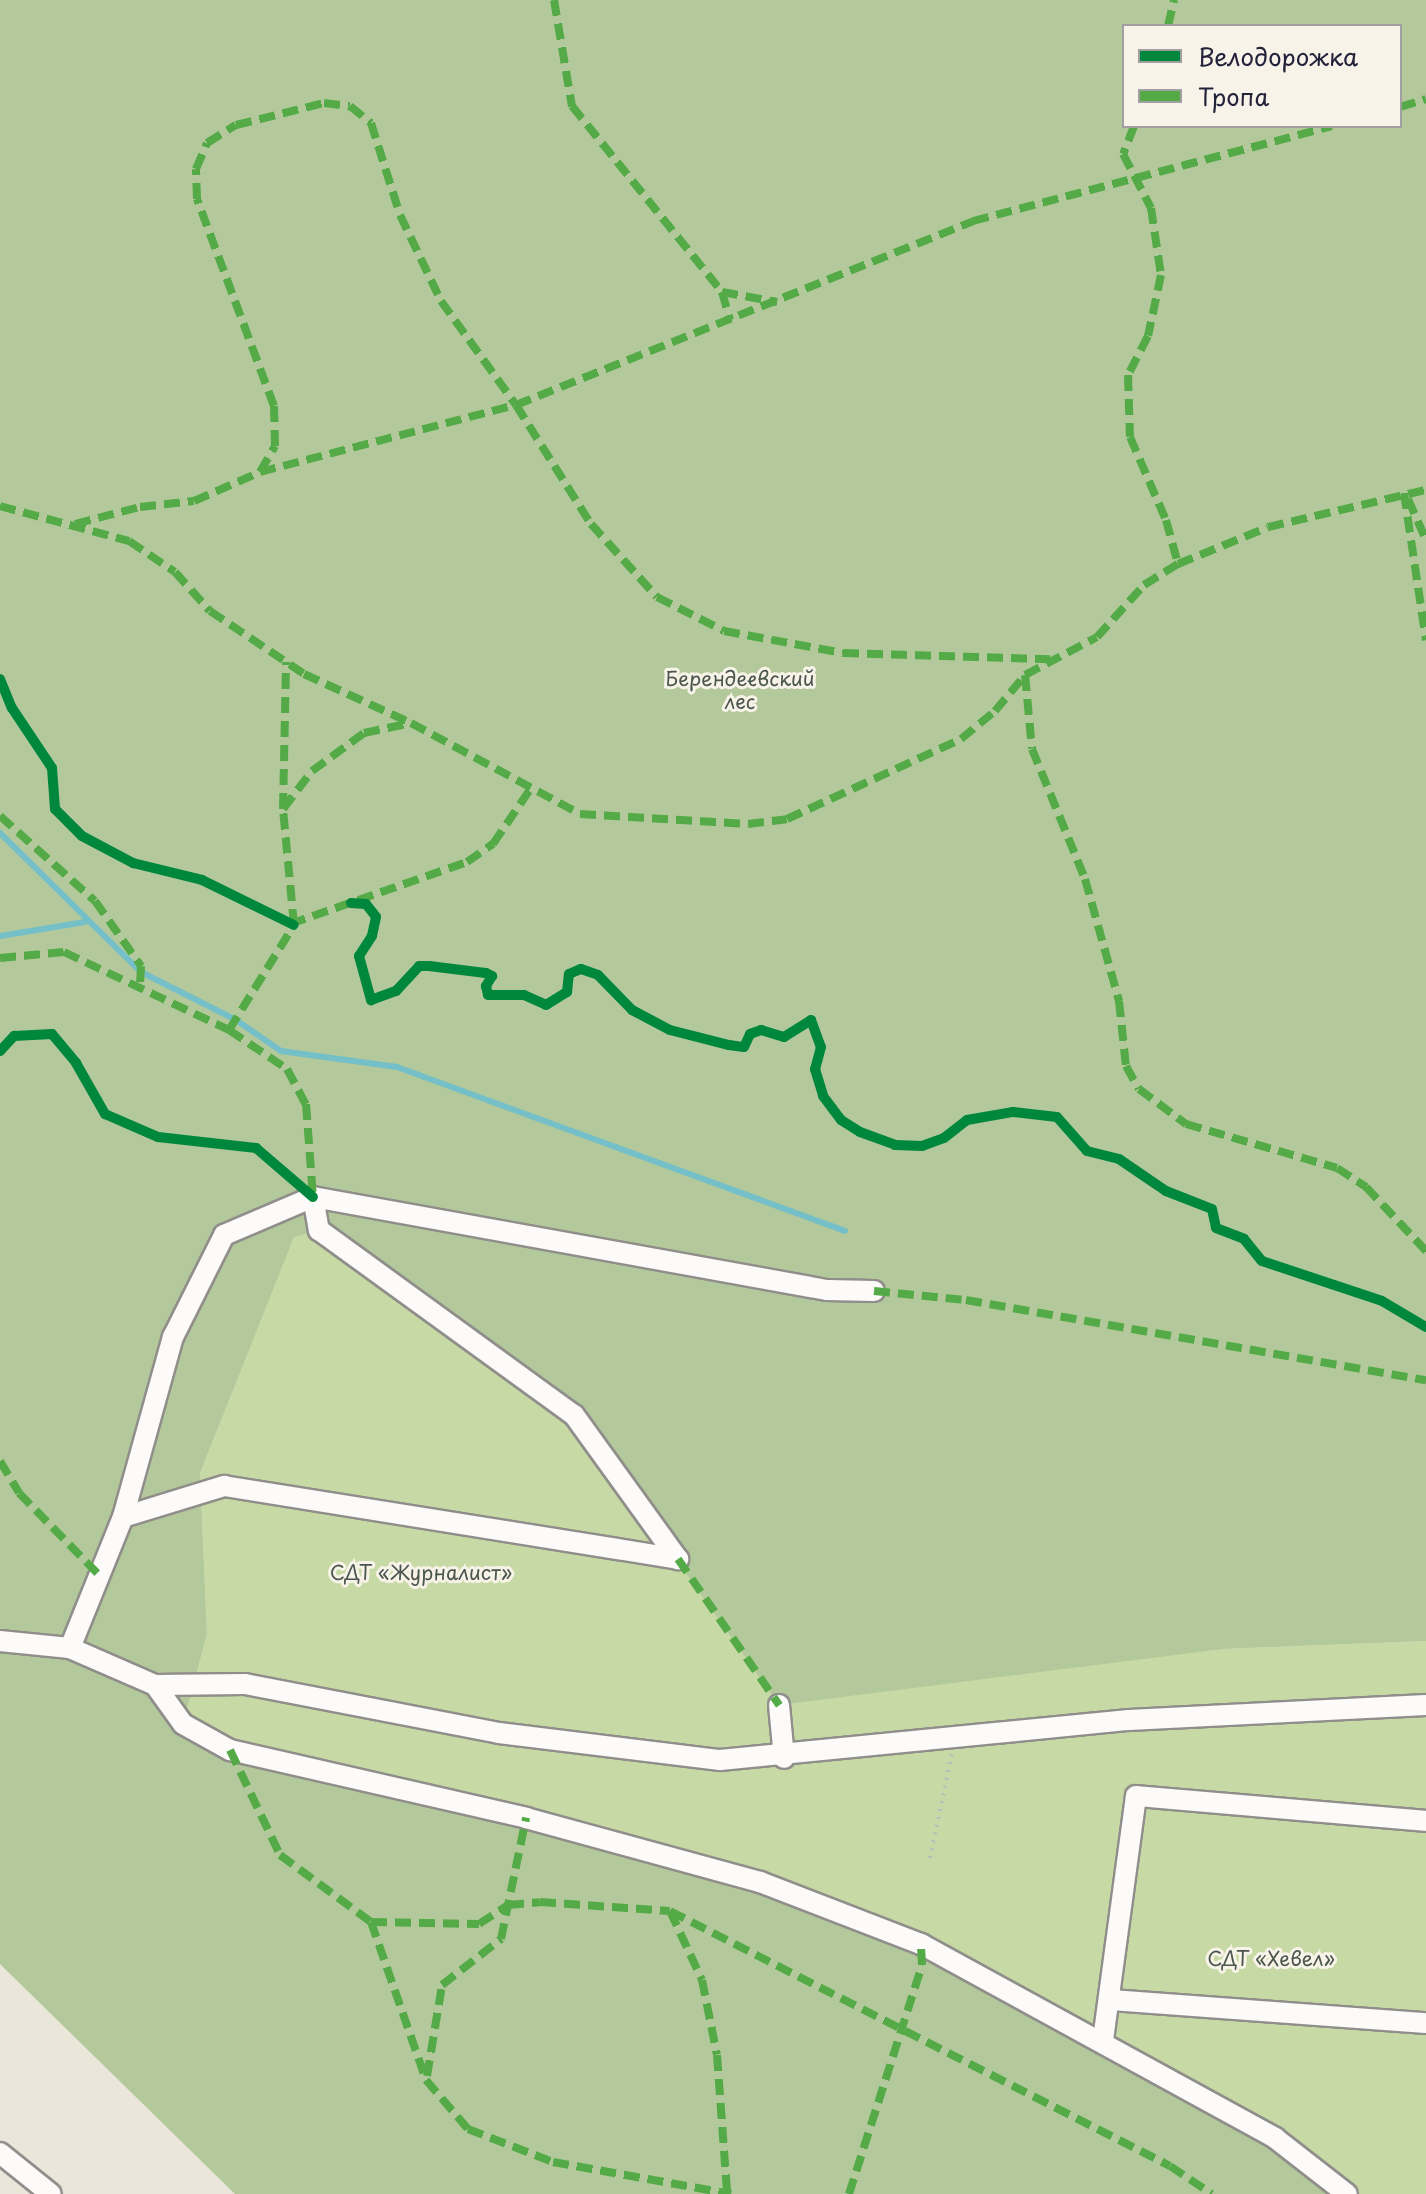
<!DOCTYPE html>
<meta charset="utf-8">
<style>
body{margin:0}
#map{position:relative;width:1426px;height:2194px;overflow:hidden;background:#eae6d9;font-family:"Playpen Sans",sans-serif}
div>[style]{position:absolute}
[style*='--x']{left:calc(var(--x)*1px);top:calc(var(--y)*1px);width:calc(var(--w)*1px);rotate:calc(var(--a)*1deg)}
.green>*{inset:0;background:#c7d9a4}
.forest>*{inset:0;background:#b4c99b}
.stream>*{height:6px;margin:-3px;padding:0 3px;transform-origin:3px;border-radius:3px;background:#74bfc8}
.path>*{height:4px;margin-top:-2px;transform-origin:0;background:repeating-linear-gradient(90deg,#bdbcbd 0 2px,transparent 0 8px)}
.roads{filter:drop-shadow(2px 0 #908e8b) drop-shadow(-2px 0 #908e8b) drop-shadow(0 2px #908e8b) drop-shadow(0 -2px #908e8b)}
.minor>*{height:20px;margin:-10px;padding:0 10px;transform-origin:10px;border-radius:10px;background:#fcfbf9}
.quiet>*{height:8px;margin-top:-4px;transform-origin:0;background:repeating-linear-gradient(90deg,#53aa46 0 16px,transparent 0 24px)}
.cycleway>*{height:10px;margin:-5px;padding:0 5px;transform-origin:5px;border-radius:5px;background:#00873e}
span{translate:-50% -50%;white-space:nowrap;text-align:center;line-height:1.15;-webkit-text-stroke:6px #f7f3e8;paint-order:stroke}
.park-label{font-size:20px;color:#4b564e}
.legend{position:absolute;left:1122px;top:24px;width:280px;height:104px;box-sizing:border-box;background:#f7f3e8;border:2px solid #a29fa3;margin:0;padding:10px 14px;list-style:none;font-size:24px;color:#22223b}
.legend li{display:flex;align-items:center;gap:16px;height:40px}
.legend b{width:40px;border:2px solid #a29fa3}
</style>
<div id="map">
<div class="green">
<div style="clip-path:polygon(319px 1230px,1223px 1649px,1426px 1641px,1426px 2194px,1347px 2194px,230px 1750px,183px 1724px,207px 1634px,200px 1473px,294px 1236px)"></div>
</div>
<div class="forest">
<div style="clip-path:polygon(evenodd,0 0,1426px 0,1426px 1641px,1223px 1649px,779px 1705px,574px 1415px,319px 1230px,294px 1237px,200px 1473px,207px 1634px,183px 1724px,230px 1750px,760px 1882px,921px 1944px,1103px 2040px,1347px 2194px,235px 2194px,0 1964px,0 0,1124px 26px,1400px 26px,1400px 126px,1124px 126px,1124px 26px)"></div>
</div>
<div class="stream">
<div style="--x:0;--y:833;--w:198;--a:44.6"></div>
<div style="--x:141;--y:972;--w:106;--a:26.8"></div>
<div style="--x:236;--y:1020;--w:55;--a:34.6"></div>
<div style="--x:281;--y:1051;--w:117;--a:7.9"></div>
<div style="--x:397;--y:1067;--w:477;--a:20.1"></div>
<div style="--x:0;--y:936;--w:86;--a:-9.4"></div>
</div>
<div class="path">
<div style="--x:930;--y:1858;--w:106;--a:-78.1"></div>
</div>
<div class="roads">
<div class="minor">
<div style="--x:313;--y:1197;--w:522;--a:10.26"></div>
<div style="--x:827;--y:1290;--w:47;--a:1.2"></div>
<div style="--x:123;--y:1517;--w:106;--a:-17.1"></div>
<div style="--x:224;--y:1486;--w:460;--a:9.1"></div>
<div style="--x:0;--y:1641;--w:70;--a:5.7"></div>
<div style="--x:70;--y:1648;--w:93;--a:23.5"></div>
<div style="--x:155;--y:1685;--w:90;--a:-0.6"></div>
<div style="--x:245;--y:1684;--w:259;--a:10.9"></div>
<div style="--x:499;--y:1733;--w:223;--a:7"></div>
<div style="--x:720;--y:1760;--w:411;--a:-5.6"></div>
<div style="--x:1129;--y:1720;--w:297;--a:-2.9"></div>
<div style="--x:70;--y:1648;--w:141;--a:-68"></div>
<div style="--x:123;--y:1517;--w:187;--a:-74.5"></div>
<div style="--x:173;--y:1337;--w:114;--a:-63.4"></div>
<div style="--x:224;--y:1235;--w:97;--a:-23.1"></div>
<div style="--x:313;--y:1197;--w:34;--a:80"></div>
<div style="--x:319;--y:1230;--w:315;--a:36"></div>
<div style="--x:574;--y:1415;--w:178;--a:54.2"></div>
<div style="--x:155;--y:1685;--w:48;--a:54.3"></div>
<div style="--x:183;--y:1724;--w:54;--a:29"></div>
<div style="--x:230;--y:1750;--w:304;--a:12.9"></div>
<div style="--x:526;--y:1818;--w:243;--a:15.3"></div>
<div style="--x:760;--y:1882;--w:173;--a:21.1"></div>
<div style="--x:921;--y:1944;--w:404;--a:28.7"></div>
<div style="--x:1275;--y:2138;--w:91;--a:37.9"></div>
<div style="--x:779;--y:1705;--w:53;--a:84.6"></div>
<div style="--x:1111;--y:2000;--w:316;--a:4.2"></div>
<div style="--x:1103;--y:2040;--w:246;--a:-82.3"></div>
<div style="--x:1136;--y:1796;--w:291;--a:4.9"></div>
<div style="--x:0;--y:2153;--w:65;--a:38.8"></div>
</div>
</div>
<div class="quiet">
<div style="--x:554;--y:0;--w:108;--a:80.4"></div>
<div style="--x:572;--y:106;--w:239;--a:51.1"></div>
<div style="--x:722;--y:292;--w:29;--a:74"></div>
<div style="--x:1168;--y:26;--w:27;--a:-77"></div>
<div style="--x:1400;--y:107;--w:27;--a:-17"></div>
<div style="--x:1134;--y:126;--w:30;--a:111"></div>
<div style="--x:1123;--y:154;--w:61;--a:62.6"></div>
<div style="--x:1151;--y:208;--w:68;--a:81.5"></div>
<div style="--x:1161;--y:275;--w:62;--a:102"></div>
<div style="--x:1148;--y:336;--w:44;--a:117.1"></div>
<div style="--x:1128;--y:375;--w:62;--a:88.2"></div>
<div style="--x:1130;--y:437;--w:90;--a:66.6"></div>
<div style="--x:1166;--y:520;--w:46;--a:74.7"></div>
<div style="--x:722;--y:292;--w:56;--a:10.3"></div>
<div style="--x:260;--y:472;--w:265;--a:-14.7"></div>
<div style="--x:516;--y:405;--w:493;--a:-21.9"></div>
<div style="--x:973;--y:221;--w:371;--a:-14.8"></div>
<div style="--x:1404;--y:493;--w:149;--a:81.5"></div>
<div style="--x:1408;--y:499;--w:45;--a:66.3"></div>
<div style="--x:0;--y:506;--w:134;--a:15.2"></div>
<div style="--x:129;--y:541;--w:55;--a:34"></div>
<div style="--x:175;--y:572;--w:52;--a:48.1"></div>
<div style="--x:210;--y:611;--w:113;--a:33.8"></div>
<div style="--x:304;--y:674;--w:118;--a:24.6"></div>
<div style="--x:411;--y:723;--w:192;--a:28.3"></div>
<div style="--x:580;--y:814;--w:168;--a:3.4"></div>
<div style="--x:748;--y:824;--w:39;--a:-7"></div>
<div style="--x:787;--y:819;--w:192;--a:-24.7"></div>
<div style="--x:961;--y:739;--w:44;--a:-39.5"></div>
<div style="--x:995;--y:711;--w:47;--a:-50.2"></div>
<div style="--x:1025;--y:675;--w:81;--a:-27.8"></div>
<div style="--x:1097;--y:637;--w:70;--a:-47.9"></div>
<div style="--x:1144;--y:585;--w:40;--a:-32"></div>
<div style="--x:1178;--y:564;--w:97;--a:-22.3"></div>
<div style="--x:1268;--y:527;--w:162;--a:-13.2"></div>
<div style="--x:75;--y:524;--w:67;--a:-14.7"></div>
<div style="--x:140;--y:507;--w:54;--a:-6.3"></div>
<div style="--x:194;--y:501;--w:72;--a:-23.7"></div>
<div style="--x:260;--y:472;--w:30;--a:-60"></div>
<div style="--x:275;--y:446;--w:40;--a:-91.4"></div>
<div style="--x:274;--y:406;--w:221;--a:-110.4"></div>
<div style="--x:197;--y:199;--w:30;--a:-92"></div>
<div style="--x:196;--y:169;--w:28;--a:-67"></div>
<div style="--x:207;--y:143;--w:34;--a:-32"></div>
<div style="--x:236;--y:125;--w:91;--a:-14"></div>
<div style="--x:324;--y:103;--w:26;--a:7"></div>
<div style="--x:350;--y:106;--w:27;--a:39"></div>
<div style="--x:371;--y:123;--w:96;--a:72.5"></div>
<div style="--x:400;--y:215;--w:95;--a:64.5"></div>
<div style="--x:441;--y:301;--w:128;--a:54.2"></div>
<div style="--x:516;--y:405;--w:141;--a:57.8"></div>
<div style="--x:591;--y:524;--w:98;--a:47.9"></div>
<div style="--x:657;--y:597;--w:75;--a:26.9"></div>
<div style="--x:724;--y:631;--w:121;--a:10.5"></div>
<div style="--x:843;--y:653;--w:207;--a:1.7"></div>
<div style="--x:1025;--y:675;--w:74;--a:84.6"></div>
<div style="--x:1032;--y:749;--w:140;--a:67.8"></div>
<div style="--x:1085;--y:879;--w:127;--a:74.4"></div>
<div style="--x:1119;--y:1001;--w:65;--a:83.9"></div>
<div style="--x:1126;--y:1066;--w:26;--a:61"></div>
<div style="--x:1139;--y:1089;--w:59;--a:36.7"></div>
<div style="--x:1186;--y:1124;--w:157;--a:16.2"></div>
<div style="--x:1337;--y:1168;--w:35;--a:33"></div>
<div style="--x:1366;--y:1187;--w:88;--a:46.8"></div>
<div style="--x:283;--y:809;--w:147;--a:-88.8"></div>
<div style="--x:0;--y:816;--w:127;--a:41.8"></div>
<div style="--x:95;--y:901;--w:80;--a:54.7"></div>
<div style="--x:141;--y:966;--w:18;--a:93"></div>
<div style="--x:290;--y:924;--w:188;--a:-19.3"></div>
<div style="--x:467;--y:862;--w:32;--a:-35"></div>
<div style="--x:493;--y:844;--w:68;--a:-55.8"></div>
<div style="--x:0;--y:958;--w:64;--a:-5.4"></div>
<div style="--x:64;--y:952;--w:183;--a:25.3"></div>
<div style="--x:229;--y:1030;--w:70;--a:33.9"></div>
<div style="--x:287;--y:1069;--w:40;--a:62"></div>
<div style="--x:306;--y:1104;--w:93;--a:85.7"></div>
<div style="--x:229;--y:1030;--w:123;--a:-58.2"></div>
<div style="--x:294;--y:925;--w:117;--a:-95.4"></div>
<div style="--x:283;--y:809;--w:48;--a:-52.7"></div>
<div style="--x:312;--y:771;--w:64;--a:-36.2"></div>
<div style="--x:364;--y:733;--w:48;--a:-12"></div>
<div style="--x:874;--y:1291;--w:92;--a:5.6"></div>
<div style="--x:966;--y:1300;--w:467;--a:9.9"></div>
<div style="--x:0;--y:1461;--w:37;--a:59"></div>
<div style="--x:19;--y:1493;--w:116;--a:45.7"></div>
<div style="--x:678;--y:1559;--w:178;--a:55.3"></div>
<div style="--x:230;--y:1750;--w:116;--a:64.5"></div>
<div style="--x:280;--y:1855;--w:113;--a:36.4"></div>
<div style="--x:371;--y:1922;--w:167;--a:70.8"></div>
<div style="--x:426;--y:2080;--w:65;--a:49.4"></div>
<div style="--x:468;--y:2129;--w:91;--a:21.2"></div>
<div style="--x:553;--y:2162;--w:181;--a:10.2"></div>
<div style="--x:670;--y:1911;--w:561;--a:27.02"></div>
<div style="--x:1170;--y:2166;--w:50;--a:33.7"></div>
<div style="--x:371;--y:1922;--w:108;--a:1.1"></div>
<div style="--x:479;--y:1924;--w:35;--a:-33"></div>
<div style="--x:508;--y:1905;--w:32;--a:-5"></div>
<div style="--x:540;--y:1902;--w:130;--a:4"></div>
<div style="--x:670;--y:1911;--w:76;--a:65.1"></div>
<div style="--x:702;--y:1980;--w:76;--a:78.7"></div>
<div style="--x:717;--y:2055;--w:137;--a:85.8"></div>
<div style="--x:427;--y:2076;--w:92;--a:-80.6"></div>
<div style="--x:442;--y:1985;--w:75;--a:-37.9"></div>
<div style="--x:501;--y:1939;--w:124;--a:-78.3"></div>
<div style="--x:849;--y:2194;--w:240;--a:-72.3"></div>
<div style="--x:922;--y:1965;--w:21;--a:-93"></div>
</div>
<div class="cycleway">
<div style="--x:0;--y:679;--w:31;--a:68"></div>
<div style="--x:12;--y:708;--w:72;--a:56.3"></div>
<div style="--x:52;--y:768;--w:41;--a:85.8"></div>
<div style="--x:55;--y:809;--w:38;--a:45"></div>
<div style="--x:82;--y:836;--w:58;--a:27.9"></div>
<div style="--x:133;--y:863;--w:71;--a:13.8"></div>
<div style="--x:202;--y:880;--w:102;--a:26.1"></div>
<div style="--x:351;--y:903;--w:15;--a:4"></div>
<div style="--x:366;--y:904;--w:16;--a:52"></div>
<div style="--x:376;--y:917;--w:19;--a:102"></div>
<div style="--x:372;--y:936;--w:24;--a:123"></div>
<div style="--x:359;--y:956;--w:46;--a:74.7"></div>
<div style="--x:371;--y:1000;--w:27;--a:-20"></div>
<div style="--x:396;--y:991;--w:34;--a:-47"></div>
<div style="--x:419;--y:966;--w:10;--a:0"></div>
<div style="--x:429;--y:966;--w:57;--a:7"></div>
<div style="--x:486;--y:973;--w:7;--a:27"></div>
<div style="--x:492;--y:976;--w:12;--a:121"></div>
<div style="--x:486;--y:986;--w:9;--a:77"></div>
<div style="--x:488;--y:995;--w:36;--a:0"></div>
<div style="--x:524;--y:995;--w:24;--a:24"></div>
<div style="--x:546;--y:1005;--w:25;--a:-32"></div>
<div style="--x:567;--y:992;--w:18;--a:-84"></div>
<div style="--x:569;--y:974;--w:13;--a:-23"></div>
<div style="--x:581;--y:969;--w:18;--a:19"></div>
<div style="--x:598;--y:975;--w:49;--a:45.8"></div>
<div style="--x:632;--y:1010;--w:43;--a:27.8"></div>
<div style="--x:670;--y:1030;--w:61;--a:14.3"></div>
<div style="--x:729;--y:1045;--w:15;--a:8"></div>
<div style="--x:744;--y:1047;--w:14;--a:-65"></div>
<div style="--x:750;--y:1034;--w:12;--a:-20"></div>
<div style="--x:761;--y:1030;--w:24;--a:17"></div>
<div style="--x:784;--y:1037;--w:32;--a:-32"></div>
<div style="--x:811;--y:1020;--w:29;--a:70"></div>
<div style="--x:821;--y:1047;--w:23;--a:105"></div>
<div style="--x:815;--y:1069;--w:28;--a:73"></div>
<div style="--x:823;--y:1096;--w:30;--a:53"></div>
<div style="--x:841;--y:1120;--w:22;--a:32"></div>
<div style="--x:860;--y:1132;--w:37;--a:20"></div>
<div style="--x:895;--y:1145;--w:27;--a:2"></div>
<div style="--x:922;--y:1146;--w:23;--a:-20"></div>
<div style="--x:944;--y:1138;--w:29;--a:-38"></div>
<div style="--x:967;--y:1120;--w:47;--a:-9.9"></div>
<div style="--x:1013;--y:1112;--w:44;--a:6.5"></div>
<div style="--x:1057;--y:1117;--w:45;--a:48.6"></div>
<div style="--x:1087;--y:1151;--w:33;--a:14"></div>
<div style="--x:1119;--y:1159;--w:57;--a:34.2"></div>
<div style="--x:1166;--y:1191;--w:49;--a:21.4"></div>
<div style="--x:1212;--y:1209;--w:19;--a:78"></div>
<div style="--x:1216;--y:1228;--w:30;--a:21"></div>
<div style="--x:1244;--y:1239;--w:28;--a:51"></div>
<div style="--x:1262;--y:1261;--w:126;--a:18.4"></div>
<div style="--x:1382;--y:1301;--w:51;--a:30.6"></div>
<div style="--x:0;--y:1051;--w:21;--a:-47"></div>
<div style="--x:14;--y:1036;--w:38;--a:-3"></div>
<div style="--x:52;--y:1034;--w:38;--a:50"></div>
<div style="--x:76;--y:1063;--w:59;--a:60.4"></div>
<div style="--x:105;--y:1114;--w:58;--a:23.5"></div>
<div style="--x:158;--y:1137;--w:99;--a:6.4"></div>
<div style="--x:256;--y:1148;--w:75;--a:40.7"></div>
</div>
<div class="park-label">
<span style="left:740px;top:690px">Берендеевский<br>лес</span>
<span style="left:421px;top:1572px">СДТ «Журналист»</span>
<span style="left:1271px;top:1958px">СДТ «Хевел»</span>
</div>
<ul class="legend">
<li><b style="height:10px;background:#00873e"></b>Велодорожка</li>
<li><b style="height:10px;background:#53aa46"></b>Тропа</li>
</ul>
</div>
